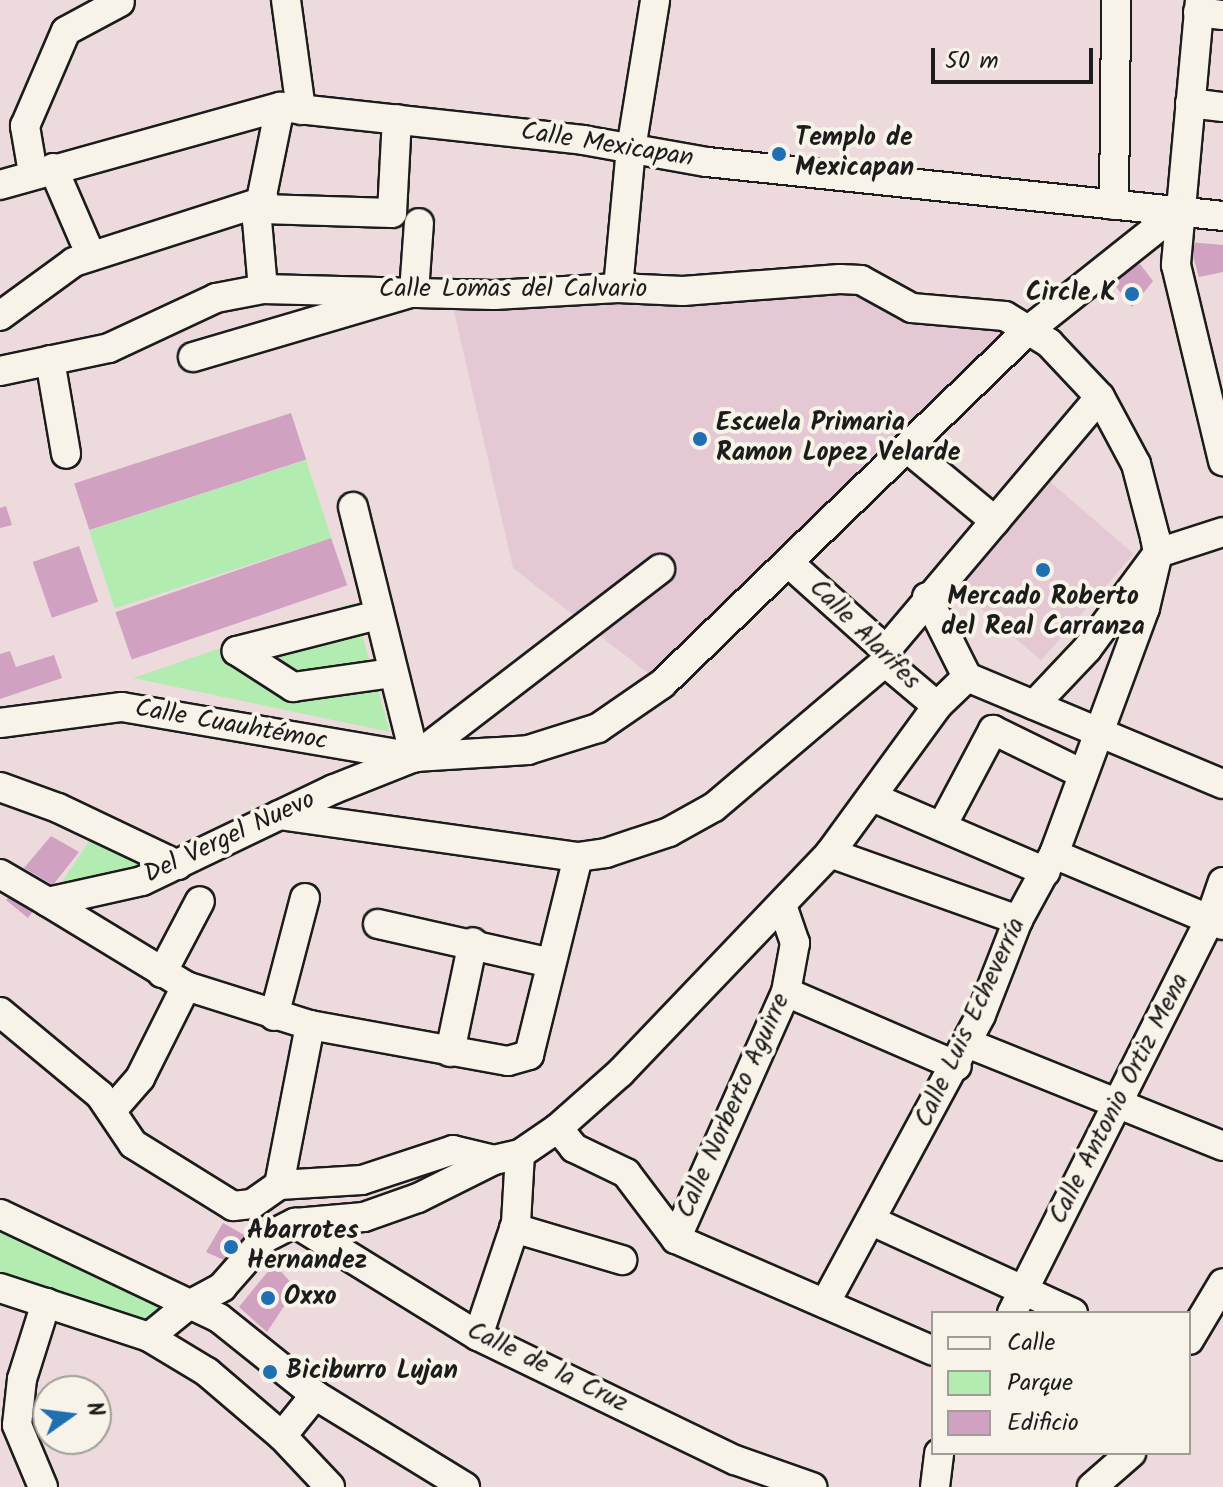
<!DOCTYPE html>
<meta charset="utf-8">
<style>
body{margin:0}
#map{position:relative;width:1223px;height:1487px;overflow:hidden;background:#ecdadc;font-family:Kalam,sans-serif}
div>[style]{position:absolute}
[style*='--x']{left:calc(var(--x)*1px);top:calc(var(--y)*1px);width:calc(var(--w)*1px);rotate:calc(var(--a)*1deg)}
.built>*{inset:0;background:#e4c9d4;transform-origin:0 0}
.green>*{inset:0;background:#b2ecb0;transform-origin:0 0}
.building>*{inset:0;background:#d1a1c1;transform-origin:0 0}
.roads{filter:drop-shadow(2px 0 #1c1c1c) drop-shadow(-2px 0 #1c1c1c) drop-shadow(0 2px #1c1c1c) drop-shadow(0 -2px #1c1c1c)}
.minor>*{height:28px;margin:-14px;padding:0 14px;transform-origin:14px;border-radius:14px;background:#f7f3e8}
.dots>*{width:22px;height:22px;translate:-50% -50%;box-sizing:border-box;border:4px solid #f7f3e8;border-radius:50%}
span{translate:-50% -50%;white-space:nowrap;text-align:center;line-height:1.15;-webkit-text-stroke:8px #f7f3e8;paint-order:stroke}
.poi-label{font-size:26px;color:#1c1c1c;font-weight:700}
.left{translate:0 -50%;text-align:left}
.right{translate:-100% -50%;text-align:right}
.street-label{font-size:26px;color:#1c1c1c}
.legend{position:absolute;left:931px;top:1311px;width:260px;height:144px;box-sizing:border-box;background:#f7f3e8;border:2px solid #9f9d96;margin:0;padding:10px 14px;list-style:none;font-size:24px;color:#1c1c1c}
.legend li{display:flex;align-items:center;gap:16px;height:40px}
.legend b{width:40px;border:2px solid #9f9d96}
.north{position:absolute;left:32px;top:1375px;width:80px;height:80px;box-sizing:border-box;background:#f7f3e8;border:2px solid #9f9d96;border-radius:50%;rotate:76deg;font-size:22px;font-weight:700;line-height:32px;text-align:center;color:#1c1c1c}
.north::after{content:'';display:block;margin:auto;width:28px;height:36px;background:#1f6fb2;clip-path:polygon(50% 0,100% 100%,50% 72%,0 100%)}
.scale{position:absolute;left:931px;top:48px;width:162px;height:36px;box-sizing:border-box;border:4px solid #1c1c1c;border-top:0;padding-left:10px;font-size:24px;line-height:28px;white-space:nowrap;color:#1c1c1c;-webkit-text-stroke:6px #f7f3e8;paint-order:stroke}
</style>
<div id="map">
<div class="built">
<div style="clip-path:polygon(861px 280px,1025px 333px,662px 684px,513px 568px,450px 294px)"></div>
<div style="left:1046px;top:478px;width:116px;height:141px;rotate:41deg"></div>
</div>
<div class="green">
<div style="left:306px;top:460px;width:82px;height:228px;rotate:72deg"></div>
<div style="clip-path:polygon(353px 603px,390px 732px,133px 678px)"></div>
<div style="clip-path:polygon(96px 831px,139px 851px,145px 873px,49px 901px)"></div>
<div style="clip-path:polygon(0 1226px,17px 1234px,172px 1313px,151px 1330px,0 1278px)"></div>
</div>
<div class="building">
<div style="clip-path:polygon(1189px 242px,1223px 245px,1223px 272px,1199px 277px)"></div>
<div style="clip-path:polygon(1140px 264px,1153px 281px,1132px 307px,1109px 278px)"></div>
<div style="left:291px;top:413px;width:49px;height:228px;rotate:72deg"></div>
<div style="clip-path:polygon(6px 506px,12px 525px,0 528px,0 508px)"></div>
<div style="left:331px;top:538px;width:50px;height:228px;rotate:71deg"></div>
<div style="left:79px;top:546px;width:59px;height:49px;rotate:71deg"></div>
<div style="clip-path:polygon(10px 651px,16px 667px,54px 655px,62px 678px,0 699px,0 654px)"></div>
<div style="clip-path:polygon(51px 836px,79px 852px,53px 885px,24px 868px)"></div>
<div style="clip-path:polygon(15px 890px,38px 904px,28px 918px,6px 900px)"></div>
<div style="clip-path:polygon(223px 1223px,257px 1242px,239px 1267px,206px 1252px)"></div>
<div style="clip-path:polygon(274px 1264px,296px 1288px,267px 1332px,239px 1307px)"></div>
</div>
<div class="roads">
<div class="minor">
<div style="--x:286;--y:0;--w:111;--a:82.2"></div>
<div style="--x:1200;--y:0;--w:266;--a:95.2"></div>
<div style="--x:1176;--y:265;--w:202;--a:76.5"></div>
<div style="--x:1198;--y:12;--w:25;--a:7"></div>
<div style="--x:1190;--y:103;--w:33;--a:7"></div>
<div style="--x:53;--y:168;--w:96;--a:66.6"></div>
<div style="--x:33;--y:173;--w:48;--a:-99.7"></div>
<div style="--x:25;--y:126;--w:103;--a:-66.7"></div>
<div style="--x:66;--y:31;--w:61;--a:-28.2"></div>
<div style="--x:0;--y:185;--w:291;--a:-15.6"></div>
<div style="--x:280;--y:107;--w:305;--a:6.2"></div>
<div style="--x:583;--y:140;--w:126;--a:10.1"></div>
<div style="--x:707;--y:162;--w:519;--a:5.97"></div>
<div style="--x:1114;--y:205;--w:205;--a:-89.4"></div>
<div style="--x:261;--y:209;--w:131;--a:1.7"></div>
<div style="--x:392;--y:213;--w:94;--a:-87"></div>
<div style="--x:618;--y:288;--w:140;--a:-84.7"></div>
<div style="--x:631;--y:149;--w:151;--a:-80.8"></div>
<div style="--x:263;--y:289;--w:69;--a:-95"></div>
<div style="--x:257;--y:220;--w:115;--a:-78.5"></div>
<div style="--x:0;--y:316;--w:92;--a:-36.1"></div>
<div style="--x:74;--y:262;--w:200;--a:-17.8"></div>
<div style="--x:193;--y:357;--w:230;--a:-16.4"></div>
<div style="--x:414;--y:292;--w:69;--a:-85.9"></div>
<div style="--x:50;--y:360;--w:95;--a:80.3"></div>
<div style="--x:0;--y:371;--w:111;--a:-11.9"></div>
<div style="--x:109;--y:348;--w:118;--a:-25"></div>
<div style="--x:216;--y:298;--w:48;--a:-10.8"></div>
<div style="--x:263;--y:289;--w:231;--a:1.5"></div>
<div style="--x:494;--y:295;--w:124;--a:-3.2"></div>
<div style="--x:618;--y:288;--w:65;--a:2.6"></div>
<div style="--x:683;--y:291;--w:157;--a:-4.4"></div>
<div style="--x:840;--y:279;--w:21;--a:3"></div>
<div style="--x:861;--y:280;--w:58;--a:28.8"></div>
<div style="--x:912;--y:308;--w:93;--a:4.9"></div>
<div style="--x:1005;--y:316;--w:52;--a:31.5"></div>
<div style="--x:1049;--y:343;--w:74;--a:46.6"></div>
<div style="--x:1100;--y:397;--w:76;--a:61.8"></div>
<div style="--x:1136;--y:464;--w:75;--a:75.4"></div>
<div style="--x:1155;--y:537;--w:16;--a:79"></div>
<div style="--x:1158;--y:553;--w:57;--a:103.3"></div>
<div style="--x:1145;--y:608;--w:262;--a:110.3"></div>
<div style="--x:1054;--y:854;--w:75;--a:118.6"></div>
<div style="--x:1018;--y:920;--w:102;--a:111.3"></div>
<div style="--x:981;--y:1015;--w:328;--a:118.4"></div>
<div style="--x:908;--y:449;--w:113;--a:39.6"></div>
<div style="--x:353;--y:507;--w:258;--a:76.1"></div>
<div style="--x:790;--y:564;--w:129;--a:41.9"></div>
<div style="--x:886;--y:650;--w:12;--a:95"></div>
<div style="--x:927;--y:597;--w:89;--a:63.4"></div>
<div style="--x:967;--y:677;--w:277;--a:22.7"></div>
<div style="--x:378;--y:615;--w:146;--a:165.7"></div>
<div style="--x:237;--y:651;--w:67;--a:32.7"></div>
<div style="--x:293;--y:687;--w:101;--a:-8"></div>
<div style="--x:886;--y:650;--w:331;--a:-49.8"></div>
<div style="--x:885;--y:662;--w:68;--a:40.2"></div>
<div style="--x:1034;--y:705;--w:77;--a:-46.6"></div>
<div style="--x:1087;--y:649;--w:119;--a:-53.5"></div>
<div style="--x:1158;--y:553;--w:68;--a:-17.9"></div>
<div style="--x:0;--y:723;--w:123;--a:-7.5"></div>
<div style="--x:122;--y:707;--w:297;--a:9.7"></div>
<div style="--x:415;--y:757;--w:113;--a:-3.5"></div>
<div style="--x:528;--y:750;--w:73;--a:-17.4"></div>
<div style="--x:598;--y:728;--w:78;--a:-34.5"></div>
<div style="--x:662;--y:684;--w:505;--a:-44.04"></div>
<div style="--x:1025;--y:333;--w:194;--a:-38.5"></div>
<div style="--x:0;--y:787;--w:62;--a:19.9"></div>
<div style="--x:58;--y:808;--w:133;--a:25.4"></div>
<div style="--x:872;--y:797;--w:189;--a:23.3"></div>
<div style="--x:279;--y:815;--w:302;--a:8"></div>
<div style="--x:578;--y:857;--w:28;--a:-8"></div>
<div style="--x:606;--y:853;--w:66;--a:-18.4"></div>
<div style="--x:669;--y:832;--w:51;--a:-29.1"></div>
<div style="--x:714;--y:807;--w:224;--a:-40.3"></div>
<div style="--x:942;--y:826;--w:109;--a:-62"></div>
<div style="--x:993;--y:730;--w:100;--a:26.1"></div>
<div style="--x:830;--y:853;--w:200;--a:19.6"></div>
<div style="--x:1054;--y:854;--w:183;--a:22.8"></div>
<div style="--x:0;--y:874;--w:56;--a:30.3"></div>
<div style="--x:48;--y:902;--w:96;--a:-12.6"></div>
<div style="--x:142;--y:881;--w:213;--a:-25.6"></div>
<div style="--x:334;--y:789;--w:87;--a:-21.6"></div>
<div style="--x:415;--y:757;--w:309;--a:-37.5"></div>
<div style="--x:48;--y:902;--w:162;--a:31.3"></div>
<div style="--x:186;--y:986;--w:130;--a:17.5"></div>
<div style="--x:310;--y:1025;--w:201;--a:10.3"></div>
<div style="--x:508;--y:1061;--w:22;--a:-16"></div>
<div style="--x:529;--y:1055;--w:204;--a:-76.1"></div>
<div style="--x:378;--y:924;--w:177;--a:12.7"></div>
<div style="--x:162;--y:973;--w:81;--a:-62.2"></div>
<div style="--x:786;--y:992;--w:186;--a:23.4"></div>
<div style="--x:0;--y:1012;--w:130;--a:39.7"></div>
<div style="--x:100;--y:1095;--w:59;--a:56"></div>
<div style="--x:133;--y:1144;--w:118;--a:31.8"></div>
<div style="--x:233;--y:1206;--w:19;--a:-6"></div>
<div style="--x:252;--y:1204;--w:33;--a:-35"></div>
<div style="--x:279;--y:1185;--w:163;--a:-79"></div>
<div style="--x:274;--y:1016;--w:122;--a:-75.3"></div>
<div style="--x:967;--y:1043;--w:276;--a:21.9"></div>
<div style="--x:450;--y:1052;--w:112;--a:-78.2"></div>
<div style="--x:113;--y:1109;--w:41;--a:-48.9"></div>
<div style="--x:140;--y:1078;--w:103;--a:-63.4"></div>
<div style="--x:558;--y:1128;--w:26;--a:51"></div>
<div style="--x:574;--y:1148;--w:58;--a:25.7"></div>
<div style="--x:626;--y:1173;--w:83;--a:52.9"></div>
<div style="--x:279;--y:1185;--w:83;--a:-3.4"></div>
<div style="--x:362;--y:1180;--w:96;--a:-18.2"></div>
<div style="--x:453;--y:1150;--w:42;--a:13.7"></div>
<div style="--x:0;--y:1214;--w:242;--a:25.4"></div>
<div style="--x:219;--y:1318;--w:123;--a:38.7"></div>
<div style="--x:315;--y:1395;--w:176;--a:31.5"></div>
<div style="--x:872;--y:1221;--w:221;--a:24.6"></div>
<div style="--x:295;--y:1223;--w:215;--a:31.7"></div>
<div style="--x:478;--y:1336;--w:285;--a:25.8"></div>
<div style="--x:735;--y:1460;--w:82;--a:19.3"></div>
<div style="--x:514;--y:1228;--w:113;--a:16.5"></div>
<div style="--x:676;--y:1239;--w:270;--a:-66"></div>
<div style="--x:786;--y:992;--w:50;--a:-79.6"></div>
<div style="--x:795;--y:943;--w:39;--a:-109"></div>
<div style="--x:676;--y:1239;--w:280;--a:23.5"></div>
<div style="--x:0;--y:1288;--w:157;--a:18.2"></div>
<div style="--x:149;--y:1337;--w:68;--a:31.1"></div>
<div style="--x:207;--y:1372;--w:99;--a:40.5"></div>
<div style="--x:282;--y:1436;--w:70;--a:46.7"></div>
<div style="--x:1012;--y:1313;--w:441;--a:-63.3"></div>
<div style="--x:1210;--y:919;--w:39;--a:-71"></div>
<div style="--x:478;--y:1336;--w:119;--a:-71.4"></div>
<div style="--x:516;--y:1223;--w:69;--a:-86.7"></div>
<div style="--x:149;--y:1337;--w:49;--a:-39.2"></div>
<div style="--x:187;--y:1306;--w:40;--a:-28"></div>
<div style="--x:222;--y:1287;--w:65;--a:-48.7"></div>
<div style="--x:265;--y:1238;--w:34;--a:-27"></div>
<div style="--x:295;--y:1223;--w:69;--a:-5"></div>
<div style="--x:364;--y:1217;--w:57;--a:-19.4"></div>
<div style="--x:418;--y:1198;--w:85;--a:-26.6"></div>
<div style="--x:494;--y:1160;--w:27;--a:-13"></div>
<div style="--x:520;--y:1154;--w:46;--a:-34.4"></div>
<div style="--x:558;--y:1128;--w:83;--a:-41.6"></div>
<div style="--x:620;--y:1073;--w:304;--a:-46.3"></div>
<div style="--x:830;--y:853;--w:182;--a:-53.9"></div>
<div style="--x:937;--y:706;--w:42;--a:-44"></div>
<div style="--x:1189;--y:1340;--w:66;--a:-59.2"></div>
<div style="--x:282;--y:1436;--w:53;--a:-51.2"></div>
<div style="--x:43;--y:1487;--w:67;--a:-112.8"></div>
<div style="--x:17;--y:1425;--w:46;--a:-83.8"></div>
<div style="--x:22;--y:1379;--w:80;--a:-72.5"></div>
<div style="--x:935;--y:1487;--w:34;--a:-83"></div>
<div style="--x:1092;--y:1487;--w:52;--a:-41.1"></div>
</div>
</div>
<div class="dots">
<div style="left:779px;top:154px;background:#1f6fb2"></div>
<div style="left:1132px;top:294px;background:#1f6fb2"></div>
<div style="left:700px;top:439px;background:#1f6fb2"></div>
<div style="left:1043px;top:570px;background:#1f6fb2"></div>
<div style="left:231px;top:1247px;background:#1f6fb2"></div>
<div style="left:268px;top:1298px;background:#1f6fb2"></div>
<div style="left:270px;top:1372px;background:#1f6fb2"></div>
</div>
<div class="poi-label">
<span class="left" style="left:795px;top:154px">Templo de<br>Mexicapan</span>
<span class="right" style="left:1116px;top:294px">Circle K</span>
<span class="left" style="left:716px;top:439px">Escuela Primaria<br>Ramon Lopez Velarde</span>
<span style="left:1043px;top:613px">Mercado Roberto<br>del Real Carranza</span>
<span class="left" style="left:247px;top:1247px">Abarrotes<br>Hernandez</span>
<span class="left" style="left:284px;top:1298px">Oxxo</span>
<span class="left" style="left:286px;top:1372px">Biciburro Lujan</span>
</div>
<div class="street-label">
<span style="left:607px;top:146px;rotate:9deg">Calle Mexicapan</span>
<span style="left:513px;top:290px">Calle Lomas del Calvario</span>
<span style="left:864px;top:635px;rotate:45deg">Calle Alarifes</span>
<span style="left:231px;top:726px;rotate:10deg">Calle Cuauhtémoc</span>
<span style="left:230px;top:838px;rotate:-25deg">Del Vergel Nuevo</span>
<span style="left:971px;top:1023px;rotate:-65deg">Calle Luis Echeverría</span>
<span style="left:1120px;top:1099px;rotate:-63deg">Calle Antonio Ortiz Mena</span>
<span style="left:734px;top:1106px;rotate:-66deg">Calle Norberto Aguirre</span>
<span style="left:547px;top:1368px;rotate:26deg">Calle de la Cruz</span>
</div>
<ul class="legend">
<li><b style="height:10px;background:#f7f3e8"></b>Calle</li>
<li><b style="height:22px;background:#b2ecb0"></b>Parque</li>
<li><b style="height:22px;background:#d1a1c1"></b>Edificio</li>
</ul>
<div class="north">N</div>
<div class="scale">50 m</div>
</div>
